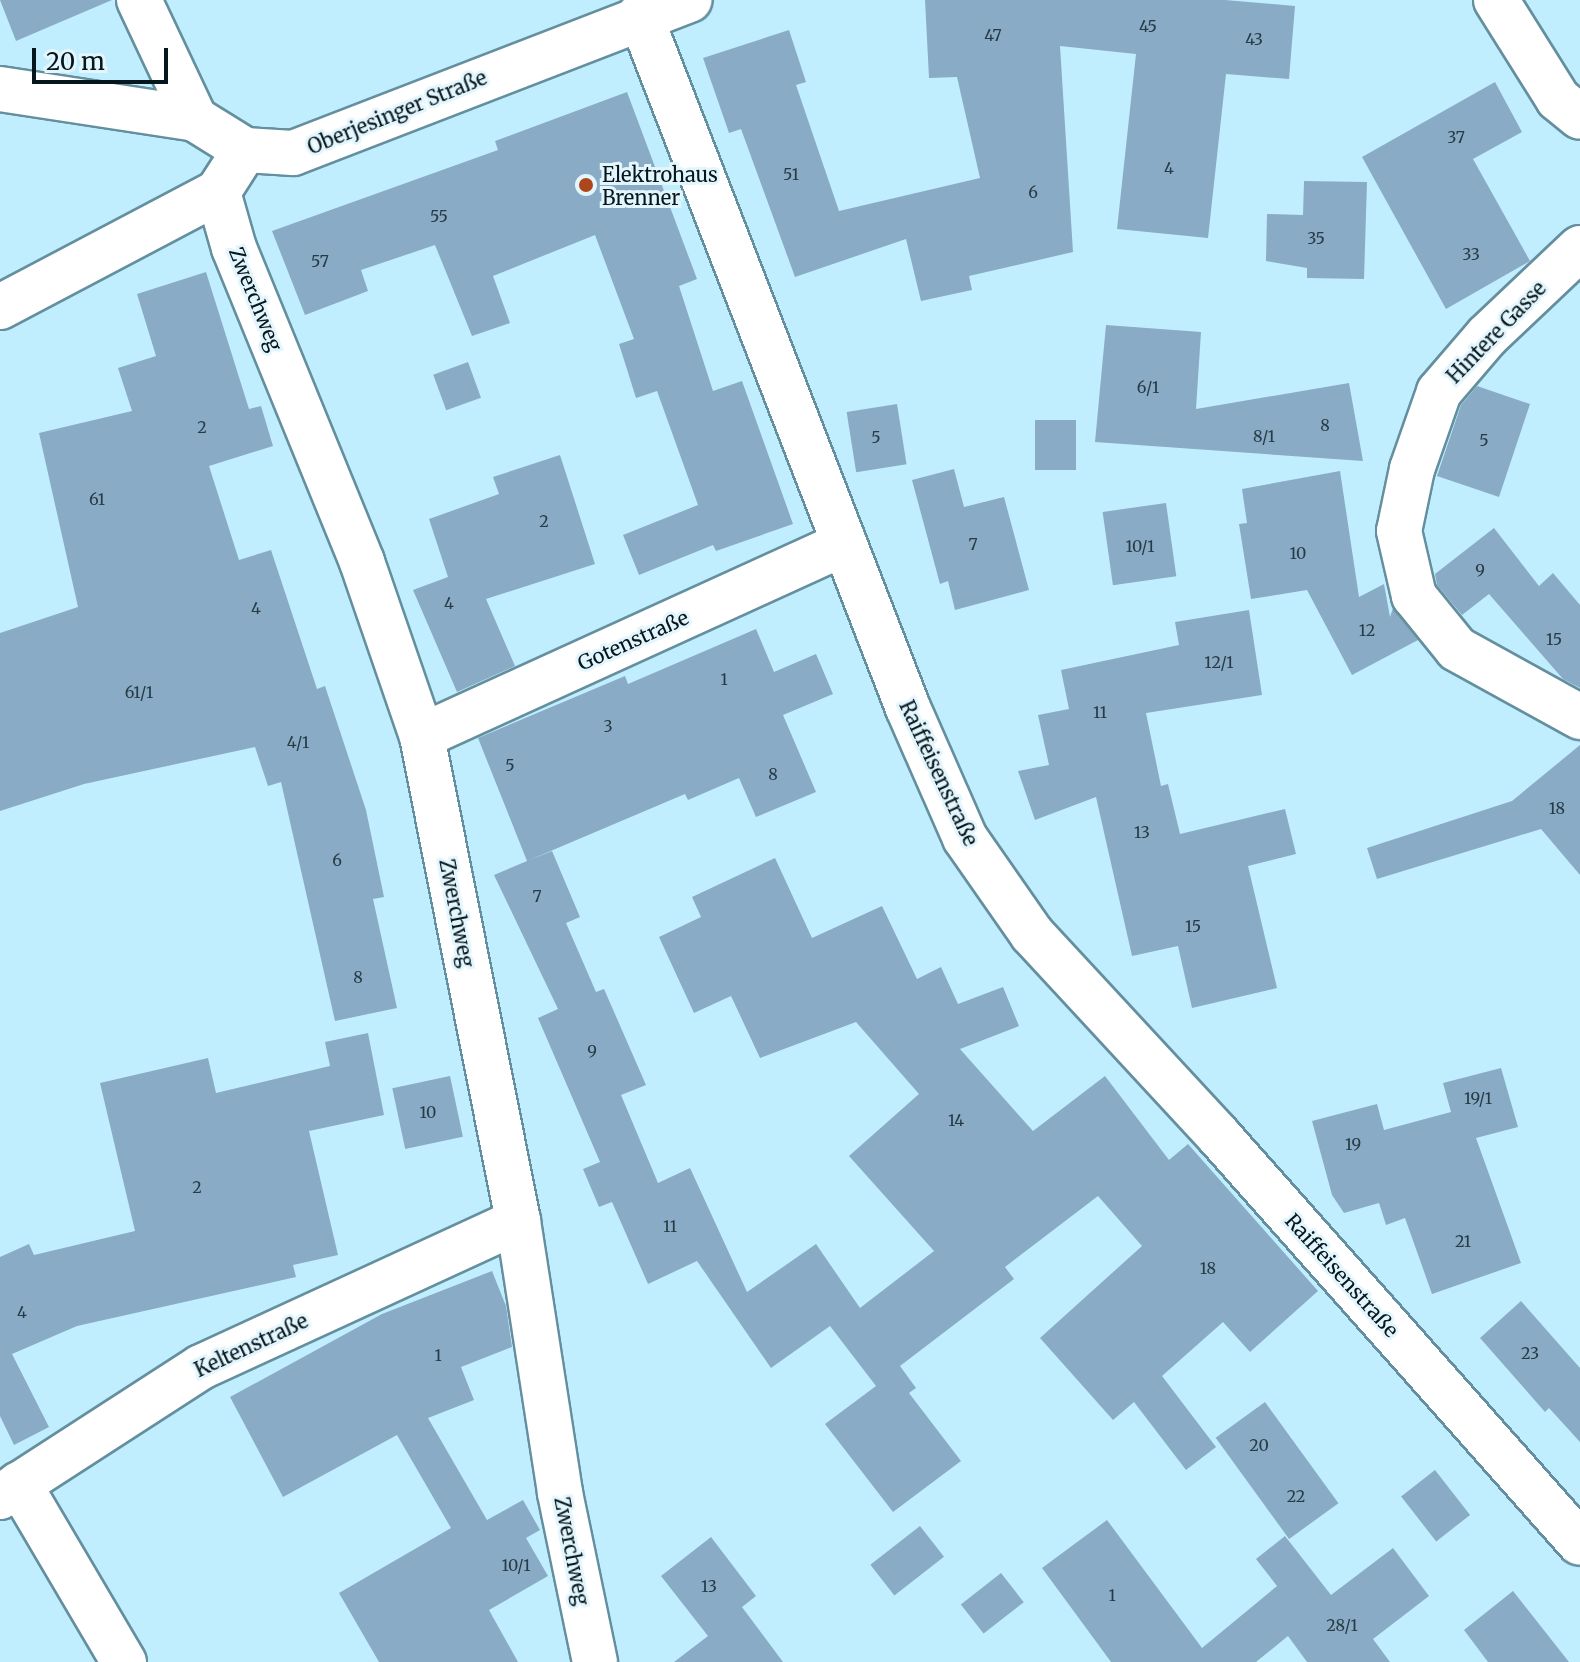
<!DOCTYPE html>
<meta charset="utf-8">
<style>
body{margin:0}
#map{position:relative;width:1580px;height:1662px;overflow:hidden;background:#c0eeff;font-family:Merriweather,serif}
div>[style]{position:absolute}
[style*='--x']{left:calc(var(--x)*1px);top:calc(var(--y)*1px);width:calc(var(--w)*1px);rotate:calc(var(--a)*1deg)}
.building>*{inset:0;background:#8aabc5;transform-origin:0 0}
.roads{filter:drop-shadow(2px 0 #648f9e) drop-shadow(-2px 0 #648f9e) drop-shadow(0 2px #648f9e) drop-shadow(0 -2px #648f9e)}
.minor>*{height:44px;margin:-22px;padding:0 22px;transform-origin:22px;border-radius:22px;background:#fff}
.tertiary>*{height:44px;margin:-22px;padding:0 22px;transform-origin:22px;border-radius:22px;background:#fff}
.secondary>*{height:44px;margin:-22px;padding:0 22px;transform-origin:22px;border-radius:22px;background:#fff}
.dots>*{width:22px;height:22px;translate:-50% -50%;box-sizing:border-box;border:4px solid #e4f6fd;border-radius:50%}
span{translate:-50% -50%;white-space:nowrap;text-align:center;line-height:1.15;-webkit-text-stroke:6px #e4f6fd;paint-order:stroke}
.number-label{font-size:16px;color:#263b46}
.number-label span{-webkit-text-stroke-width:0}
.street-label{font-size:20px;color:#05161c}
.poi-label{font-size:20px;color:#05161c}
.left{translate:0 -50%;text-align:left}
.scale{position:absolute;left:32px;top:48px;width:136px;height:36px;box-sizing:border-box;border:4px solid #05161c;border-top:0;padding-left:10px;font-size:24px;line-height:28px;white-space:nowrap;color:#05161c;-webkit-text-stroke:6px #e4f6fd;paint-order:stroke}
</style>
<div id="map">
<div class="building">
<div style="clip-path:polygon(0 0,112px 0,16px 41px)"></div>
<div style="clip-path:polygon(925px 0,1225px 0,1295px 6px,1289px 79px,1226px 74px,1208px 238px,1117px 229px,1136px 54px,1060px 46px,1073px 252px,969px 276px,972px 290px,921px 301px,906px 239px,795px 277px,741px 129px,729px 133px,703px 58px,789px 30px,806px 82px,796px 85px,839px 211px,980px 178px,957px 77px,929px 78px)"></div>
<div style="clip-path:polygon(1495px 82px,1522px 132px,1473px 159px,1530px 261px,1446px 309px,1362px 157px)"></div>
<div style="clip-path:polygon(627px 92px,697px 279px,679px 286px,713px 391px,742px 381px,793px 524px,716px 551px,713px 545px,639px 575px,623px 535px,698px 505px,657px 391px,636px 398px,619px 344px,634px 339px,595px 235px,493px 276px,510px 323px,472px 336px,435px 245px,361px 270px,368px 291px,305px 315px,272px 231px,498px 150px,495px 141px)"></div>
<div style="clip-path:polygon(1304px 181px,1367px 182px,1364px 279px,1307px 278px,1307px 268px,1266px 261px,1267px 214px,1303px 215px)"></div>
<div style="clip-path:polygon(206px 272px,249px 409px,261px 406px,273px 446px,209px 466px,239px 560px,271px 550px,317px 689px,325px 686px,366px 810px,384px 897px,373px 899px,397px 1008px,335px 1021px,281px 782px,268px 786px,255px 747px,84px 784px,0 811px,0 633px,78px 607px,39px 433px,132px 411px,118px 368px,156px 356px,137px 294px)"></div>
<div style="clip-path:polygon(1106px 325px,1201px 332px,1196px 409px,1349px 383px,1363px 461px,1095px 442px)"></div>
<div style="left:468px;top:362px;width:38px;height:37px;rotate:70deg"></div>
<div style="clip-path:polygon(1477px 386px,1530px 404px,1499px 497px,1437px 476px,1461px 405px)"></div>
<div style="left:897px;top:404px;width:61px;height:51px;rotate:81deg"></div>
<div style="left:1035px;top:420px;width:41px;height:50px"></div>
<div style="clip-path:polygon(560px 455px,595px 564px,486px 599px,515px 666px,457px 692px,413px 590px,448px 577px,429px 519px,499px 494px,493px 477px)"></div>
<div style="clip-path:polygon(954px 469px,964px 507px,1004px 497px,1029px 590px,955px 610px,948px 581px,940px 584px,912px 480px)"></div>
<div style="clip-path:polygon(1340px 471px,1359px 597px,1384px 584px,1390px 617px,1393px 608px,1418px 640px,1352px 675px,1307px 590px,1251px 599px,1239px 524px,1247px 523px,1242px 489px)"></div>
<div style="left:1166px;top:503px;width:74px;height:64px;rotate:82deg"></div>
<div style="clip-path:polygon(1494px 528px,1539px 586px,1553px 573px,1580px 605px,1580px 688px,1563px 679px,1489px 594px,1462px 615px,1437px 585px,1435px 574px)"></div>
<div style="clip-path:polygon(1249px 610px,1262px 695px,1146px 713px,1161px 786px,1168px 784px,1180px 834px,1285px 809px,1296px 854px,1248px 866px,1277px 988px,1192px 1008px,1178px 946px,1132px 956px,1096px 797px,1035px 820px,1018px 771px,1049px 765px,1038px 715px,1069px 709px,1061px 670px,1179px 645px,1175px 622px)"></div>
<div style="clip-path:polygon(756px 629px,774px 672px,816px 654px,833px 694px,783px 715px,816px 792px,756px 817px,739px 778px,688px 800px,685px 794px,527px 861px,552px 851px,580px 917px,566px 923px,596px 992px,604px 989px,646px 1085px,621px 1095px,658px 1183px,690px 1168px,747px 1292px,816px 1244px,860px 1308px,934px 1251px,849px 1156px,919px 1094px,856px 1022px,760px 1058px,731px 996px,694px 1013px,659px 937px,701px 917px,692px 897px,775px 858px,812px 938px,882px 906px,917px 979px,941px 967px,958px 1004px,1003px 987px,1019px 1026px,960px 1049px,1033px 1131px,1105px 1076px,1169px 1160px,1188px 1144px,1318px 1291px,1250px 1352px,1223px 1322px,1162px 1376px,1216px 1447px,1186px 1470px,1134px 1402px,1113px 1420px,1040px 1338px,1142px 1246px,1098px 1196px,1005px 1267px,1014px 1279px,900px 1366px,916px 1388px,909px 1393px,961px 1461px,893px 1512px,825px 1424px,876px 1386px,830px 1326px,771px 1368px,697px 1261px,648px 1284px,612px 1202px,599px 1207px,583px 1169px,600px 1162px,538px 1018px,558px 1009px,494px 875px,527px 861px,478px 738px,625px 676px,628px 684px)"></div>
<div style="clip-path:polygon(1580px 745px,1580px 875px,1541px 829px,1377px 879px,1367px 848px,1512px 801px)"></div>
<div style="clip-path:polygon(368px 1033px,384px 1115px,309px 1131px,338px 1255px,293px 1265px,296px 1277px,77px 1326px,12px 1354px,49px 1427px,14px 1445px,0 1416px,0 1257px,29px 1244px,34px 1255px,135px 1231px,100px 1083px,208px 1058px,216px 1093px,330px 1066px,325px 1042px)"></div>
<div style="clip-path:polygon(1501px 1068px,1518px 1127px,1476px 1138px,1521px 1263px,1432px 1294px,1405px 1218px,1386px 1225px,1379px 1203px,1344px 1213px,1332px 1195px,1312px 1121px,1377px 1104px,1384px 1130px,1451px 1112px,1443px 1083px)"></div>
<div style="left:450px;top:1076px;width:62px;height:59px;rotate:78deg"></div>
<div style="clip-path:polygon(492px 1271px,506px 1306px,512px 1347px,461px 1367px,474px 1400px,428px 1418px,487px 1520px,523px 1500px,540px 1530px,526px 1538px,548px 1576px,489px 1610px,518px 1662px,379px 1662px,339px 1593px,451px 1528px,397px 1435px,283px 1497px,230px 1397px,382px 1314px)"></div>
<div style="clip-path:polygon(1521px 1301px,1580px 1368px,1580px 1442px,1549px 1408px,1545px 1412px,1480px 1338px)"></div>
<div style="left:1265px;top:1402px;width:125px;height:61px;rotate:54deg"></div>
<div style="left:1435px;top:1470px;width:57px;height:43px;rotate:52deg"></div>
<div style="clip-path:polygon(1107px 1520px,1202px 1648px,1277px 1586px,1256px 1559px,1285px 1536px,1331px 1595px,1393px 1548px,1429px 1596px,1373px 1639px,1390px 1662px,1307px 1662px,1288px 1636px,1256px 1662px,1111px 1662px,1042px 1568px)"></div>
<div style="left:920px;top:1526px;width:39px;height:63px;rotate:52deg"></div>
<div style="clip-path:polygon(711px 1537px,756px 1596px,742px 1607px,783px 1662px,674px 1662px,708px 1636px,661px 1576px)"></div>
<div style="left:1001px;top:1573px;width:37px;height:51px;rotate:52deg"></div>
<div style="clip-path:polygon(1513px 1591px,1569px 1662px,1488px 1662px,1464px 1630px)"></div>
</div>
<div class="roads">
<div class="minor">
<div style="--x:1496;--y:0;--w:117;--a:57.9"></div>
<div style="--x:1558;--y:99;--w:28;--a:39"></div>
<div style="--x:640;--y:15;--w:743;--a:68.86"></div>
<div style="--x:908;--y:708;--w:142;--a:66.3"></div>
<div style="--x:965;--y:838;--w:117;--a:55.1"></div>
<div style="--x:1032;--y:934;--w:274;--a:47.2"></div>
<div style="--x:1218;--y:1135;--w:545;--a:48.42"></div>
<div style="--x:0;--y:89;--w:197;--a:8.7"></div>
<div style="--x:218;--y:192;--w:58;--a:74.1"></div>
<div style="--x:234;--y:248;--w:339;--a:67.8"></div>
<div style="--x:362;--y:562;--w:184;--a:71"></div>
<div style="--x:422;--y:736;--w:494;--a:78.8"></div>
<div style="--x:518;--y:1221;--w:275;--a:81.2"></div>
<div style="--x:560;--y:1493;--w:173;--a:78.3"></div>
<div style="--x:1580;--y:248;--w:128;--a:136.6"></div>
<div style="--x:1487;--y:336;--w:74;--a:130.6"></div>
<div style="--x:1439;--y:392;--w:82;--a:109.3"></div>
<div style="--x:1412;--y:469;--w:63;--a:101.8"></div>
<div style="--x:1399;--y:531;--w:67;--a:77"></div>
<div style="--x:1414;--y:596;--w:68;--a:50.9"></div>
<div style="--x:1457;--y:649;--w:141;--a:28.9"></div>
<div style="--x:422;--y:736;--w:464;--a:-24.5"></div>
<div style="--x:19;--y:1484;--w:207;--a:59.5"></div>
<div style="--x:0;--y:1497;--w:239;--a:-32.9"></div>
<div style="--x:201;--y:1367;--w:349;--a:-24.7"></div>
</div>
<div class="tertiary">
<div style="--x:139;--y:0;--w:132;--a:64.8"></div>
<div style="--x:195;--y:119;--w:59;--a:31.8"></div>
</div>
<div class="secondary">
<div style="--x:0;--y:307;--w:246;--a:-27.8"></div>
<div style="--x:218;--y:192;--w:50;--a:-57.3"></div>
<div style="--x:245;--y:150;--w:48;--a:3.6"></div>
<div style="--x:293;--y:153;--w:425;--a:-21.1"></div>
</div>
</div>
<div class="dots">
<div style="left:586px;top:185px;background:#ad471b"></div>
</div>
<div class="number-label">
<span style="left:1148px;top:26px">45</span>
<span style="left:993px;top:35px">47</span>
<span style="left:1254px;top:39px">43</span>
<span style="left:1456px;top:137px">37</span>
<span style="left:1169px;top:168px">4</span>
<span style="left:791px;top:174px">51</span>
<span style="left:1033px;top:192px">6</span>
<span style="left:439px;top:216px">55</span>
<span style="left:1316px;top:238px">35</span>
<span style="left:1471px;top:254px">33</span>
<span style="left:320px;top:261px">57</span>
<span style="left:1148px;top:387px">6/1</span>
<span style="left:1325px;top:425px">8</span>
<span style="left:202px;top:427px">2</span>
<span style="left:1264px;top:436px">8/1</span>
<span style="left:876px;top:437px">5</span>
<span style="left:1484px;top:440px">5</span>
<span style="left:97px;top:499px">61</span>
<span style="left:544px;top:521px">2</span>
<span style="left:973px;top:544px">7</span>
<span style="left:1140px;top:546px">10/1</span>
<span style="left:1298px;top:553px">10</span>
<span style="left:1480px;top:570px">9</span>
<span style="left:449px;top:603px">4</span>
<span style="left:256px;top:608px">4</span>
<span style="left:1367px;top:630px">12</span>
<span style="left:1554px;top:639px">15</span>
<span style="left:1219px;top:662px">12/1</span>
<span style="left:724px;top:679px">1</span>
<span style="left:139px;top:692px">61/1</span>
<span style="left:1100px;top:712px">11</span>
<span style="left:608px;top:726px">3</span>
<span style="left:298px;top:742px">4/1</span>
<span style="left:510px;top:765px">5</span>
<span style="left:773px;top:774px">8</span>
<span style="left:1557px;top:808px">18</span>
<span style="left:1142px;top:832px">13</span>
<span style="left:337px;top:860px">6</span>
<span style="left:537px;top:896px">7</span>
<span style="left:1193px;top:926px">15</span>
<span style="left:358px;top:977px">8</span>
<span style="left:592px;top:1051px">9</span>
<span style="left:1478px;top:1098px">19/1</span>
<span style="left:428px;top:1112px">10</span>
<span style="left:956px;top:1120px">14</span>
<span style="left:1353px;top:1144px">19</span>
<span style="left:197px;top:1187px">2</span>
<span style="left:670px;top:1226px">11</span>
<span style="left:1463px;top:1241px">21</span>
<span style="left:1208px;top:1268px">18</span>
<span style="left:22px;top:1312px">4</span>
<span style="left:1530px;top:1353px">23</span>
<span style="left:438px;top:1355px">1</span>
<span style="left:1259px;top:1445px">20</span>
<span style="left:1296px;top:1496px">22</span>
<span style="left:516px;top:1565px">10/1</span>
<span style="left:709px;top:1586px">13</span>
<span style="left:1112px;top:1595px">1</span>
<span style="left:1342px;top:1625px">28/1</span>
</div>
<div class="street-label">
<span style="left:397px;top:112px;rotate:-22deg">Oberjesinger Straße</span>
<span style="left:256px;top:299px;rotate:68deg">Zwerchweg</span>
<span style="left:1496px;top:332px;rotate:-46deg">Hintere Gasse</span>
<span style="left:633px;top:640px;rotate:-24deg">Gotenstraße</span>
<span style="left:939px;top:773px;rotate:65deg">Raiffeisenstraße</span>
<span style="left:457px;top:913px;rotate:79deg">Zwerchweg</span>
<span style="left:1342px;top:1275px;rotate:48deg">Raiffeisenstraße</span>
<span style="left:251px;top:1345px;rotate:-25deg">Keltenstraße</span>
<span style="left:572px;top:1551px;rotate:79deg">Zwerchweg</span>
</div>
<div class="poi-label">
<span class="left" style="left:602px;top:186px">Elektrohaus<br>Brenner</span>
</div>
<div class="scale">20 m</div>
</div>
